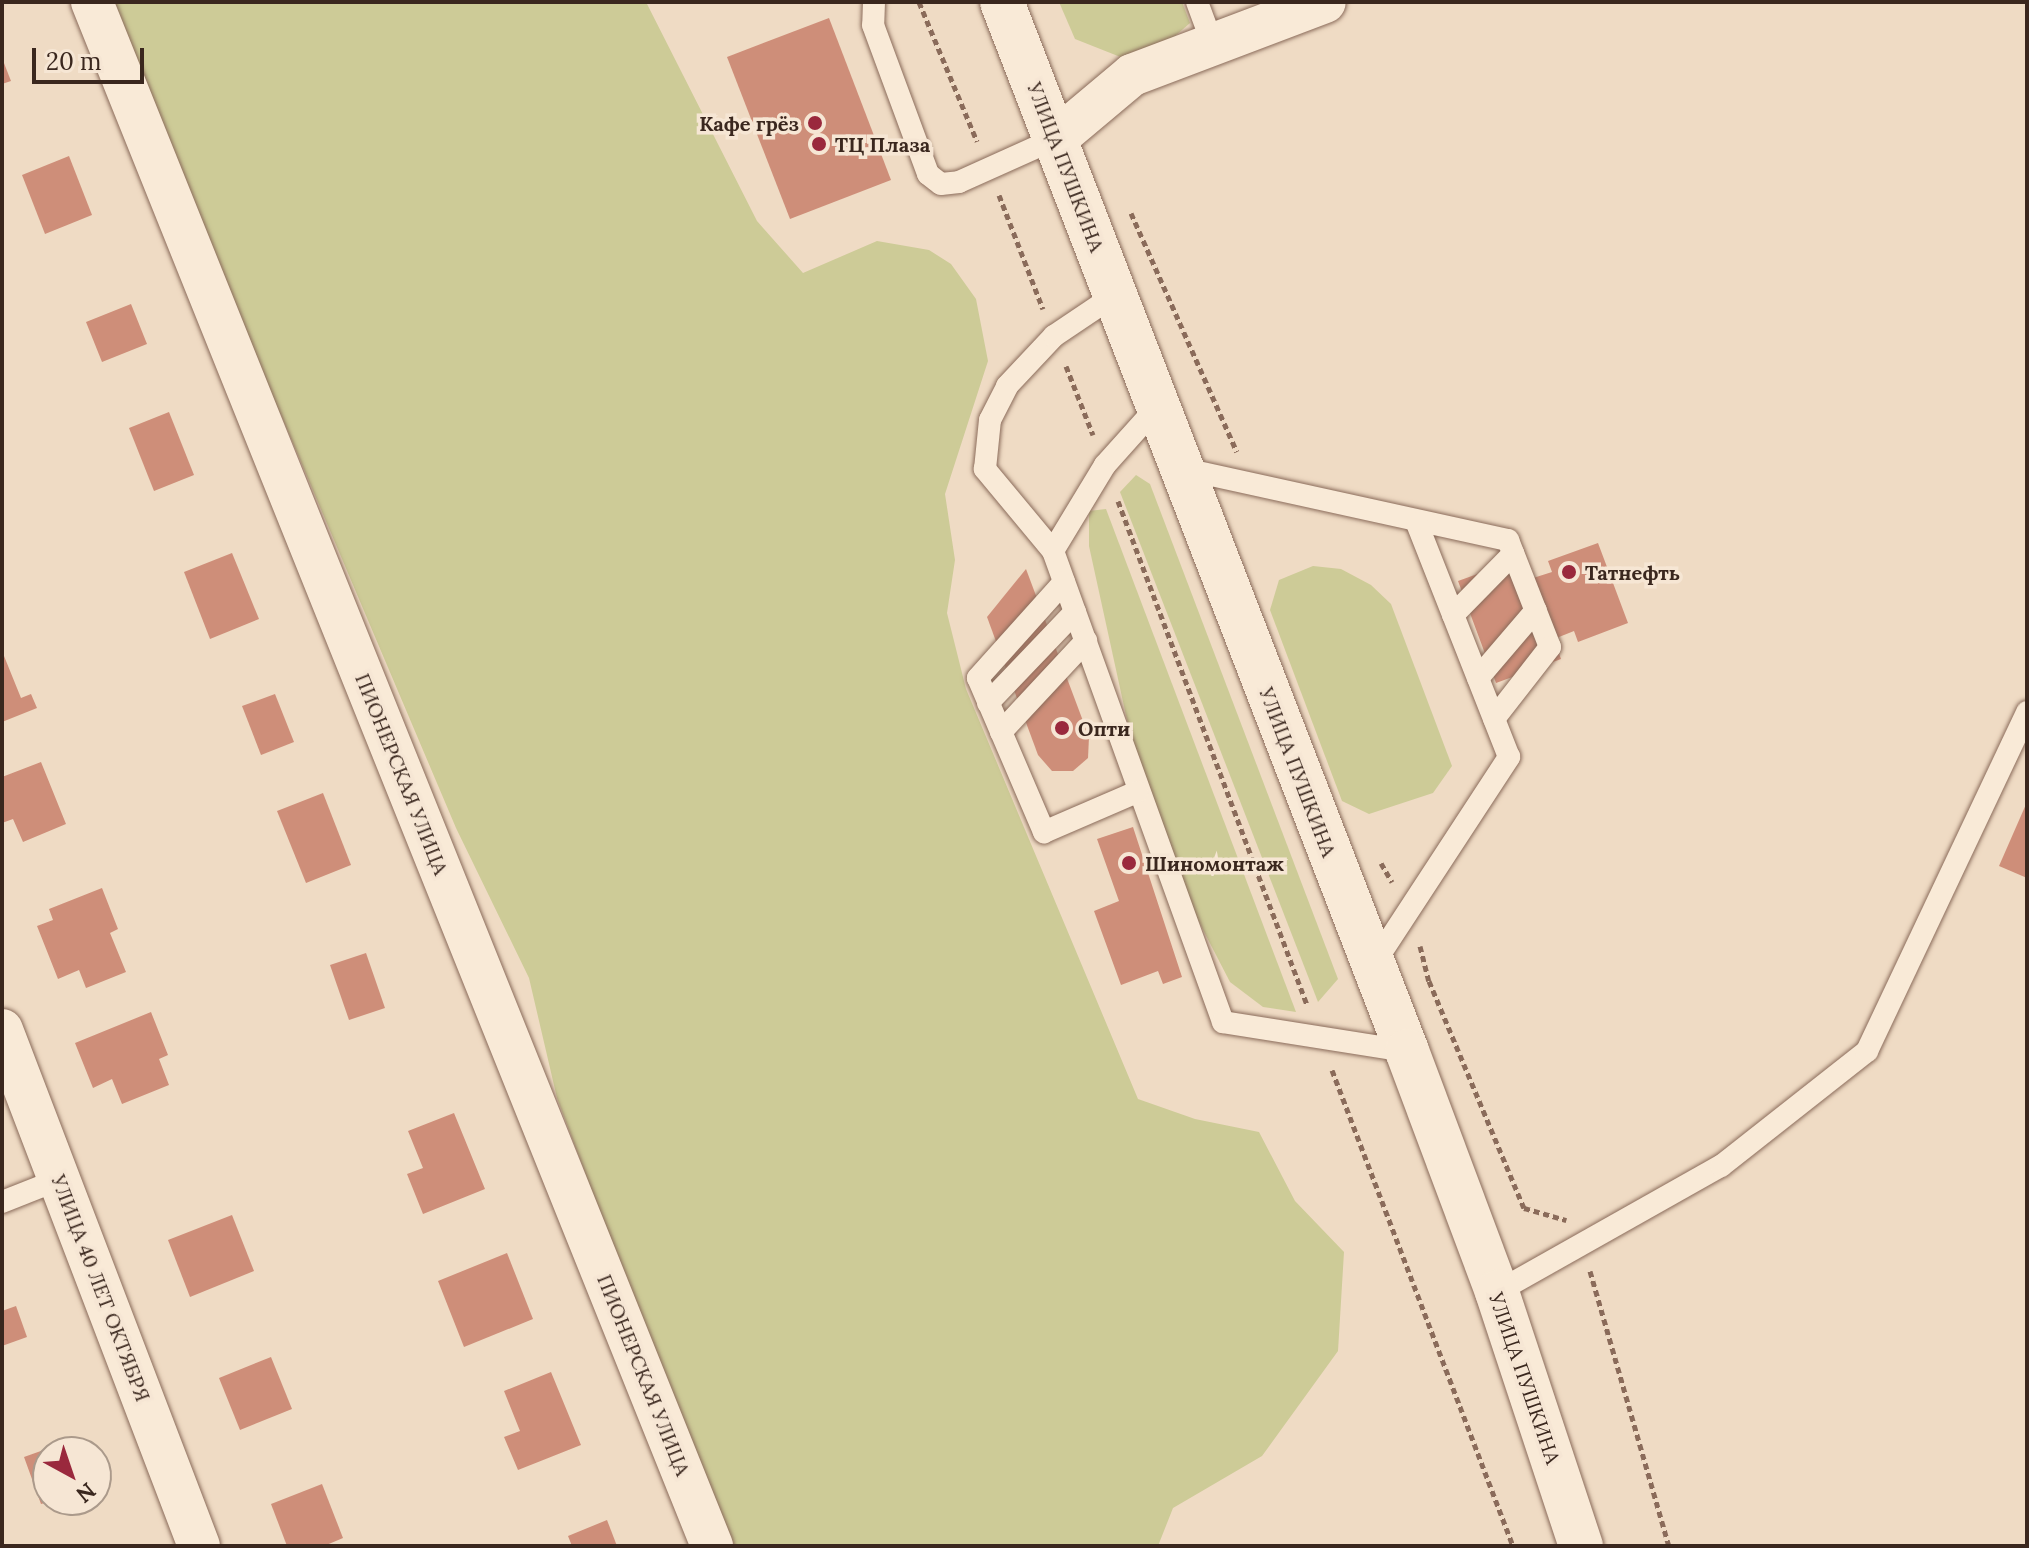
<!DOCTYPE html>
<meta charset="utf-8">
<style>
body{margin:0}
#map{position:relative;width:2029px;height:1548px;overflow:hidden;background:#efdbc4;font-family:Lora,serif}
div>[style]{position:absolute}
.green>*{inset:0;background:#cdcb97}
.building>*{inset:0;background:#ce8e79}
.path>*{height:5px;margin-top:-2.5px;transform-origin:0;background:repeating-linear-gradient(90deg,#8a6b5a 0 6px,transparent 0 10px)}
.roads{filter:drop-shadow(0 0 2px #8a6b5a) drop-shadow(0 0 2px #8a6b5a)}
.lane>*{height:22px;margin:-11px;padding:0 11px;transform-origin:11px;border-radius:11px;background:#f9ead7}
.street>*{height:42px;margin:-21px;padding:0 21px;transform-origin:21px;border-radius:21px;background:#f9ead7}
.secondary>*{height:44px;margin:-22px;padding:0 22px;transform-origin:22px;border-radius:22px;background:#f9ead7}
.dots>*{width:22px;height:22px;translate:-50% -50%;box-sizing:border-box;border:4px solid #f6e6d4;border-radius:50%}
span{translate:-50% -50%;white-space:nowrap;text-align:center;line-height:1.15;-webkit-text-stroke:7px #f6e6d4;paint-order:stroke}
.poi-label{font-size:20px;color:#3a271e;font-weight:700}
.right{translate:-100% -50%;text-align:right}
.left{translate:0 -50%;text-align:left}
.street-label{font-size:20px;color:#3a271e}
.frame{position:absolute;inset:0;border:4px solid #3a271e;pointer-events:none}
.north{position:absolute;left:32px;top:1436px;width:80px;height:80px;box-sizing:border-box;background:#f6e6d4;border:2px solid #ab9a8b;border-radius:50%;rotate:140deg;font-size:22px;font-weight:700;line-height:32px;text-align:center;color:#3a271e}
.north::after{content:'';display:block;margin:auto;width:28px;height:36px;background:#9a293d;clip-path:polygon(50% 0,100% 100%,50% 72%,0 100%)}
.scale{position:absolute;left:32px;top:48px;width:112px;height:36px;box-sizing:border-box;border:4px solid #3a271e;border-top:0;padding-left:10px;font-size:24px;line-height:28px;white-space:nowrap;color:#3a271e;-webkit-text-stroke:6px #f6e6d4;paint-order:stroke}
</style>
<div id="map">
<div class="green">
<div style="clip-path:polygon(101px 2px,646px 2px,757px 221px,803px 273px,877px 241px,929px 250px,951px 264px,976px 299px,988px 361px,945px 494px,955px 560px,947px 613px,966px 689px,1138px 1099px,1195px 1119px,1259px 1132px,1295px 1201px,1344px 1252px,1338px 1351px,1262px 1456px,1173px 1508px,1158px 1546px,735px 1546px,693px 1461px,557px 1098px,529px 978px,456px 828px,281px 415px,234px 328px)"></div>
<div style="clip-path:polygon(1059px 2px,1182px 2px,1190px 23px,1159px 50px,1123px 58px,1075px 39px)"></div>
<div style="clip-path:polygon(1136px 475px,1150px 484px,1338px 979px,1318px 1002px,1120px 492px)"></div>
<div style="clip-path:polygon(1106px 509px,1296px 1012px,1263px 1007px,1230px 982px,1185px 895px,1141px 784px,1089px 546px,1089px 511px)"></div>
<div style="clip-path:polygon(1313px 566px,1341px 569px,1371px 585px,1391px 604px,1452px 766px,1433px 793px,1369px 814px,1342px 801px,1270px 610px,1279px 580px)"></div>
</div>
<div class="building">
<div style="clip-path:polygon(829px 18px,891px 180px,790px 219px,727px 57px)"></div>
<div style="clip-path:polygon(2px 58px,11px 81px,2px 84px)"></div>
<div style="clip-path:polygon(69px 156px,92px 215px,45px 234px,22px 175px)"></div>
<div style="clip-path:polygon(131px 304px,147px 344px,102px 362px,86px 322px)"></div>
<div style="clip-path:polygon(169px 412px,194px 475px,154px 491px,129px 428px)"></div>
<div style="clip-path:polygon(1598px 543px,1628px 623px,1578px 642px,1574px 631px,1554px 639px,1561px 659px,1496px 683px,1458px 581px,1522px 558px,1530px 579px,1552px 572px,1548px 561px)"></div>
<div style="clip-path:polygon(232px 553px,259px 619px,210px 639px,184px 572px)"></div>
<div style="clip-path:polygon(1026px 569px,1089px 737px,1088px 758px,1073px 771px,1052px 771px,1038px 755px,987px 617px)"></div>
<div style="clip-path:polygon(2px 651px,21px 698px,31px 694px,37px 708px,2px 722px)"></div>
<div style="clip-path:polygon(275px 694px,294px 742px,261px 755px,242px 706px)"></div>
<div style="clip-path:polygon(41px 762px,66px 824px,23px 842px,13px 819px,2px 823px,2px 777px)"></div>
<div style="clip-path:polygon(323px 793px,351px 865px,306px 883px,277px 811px)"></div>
<div style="clip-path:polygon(2027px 802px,2027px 878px,1999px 866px)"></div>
<div style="clip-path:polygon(1133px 827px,1182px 977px,1163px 984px,1158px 971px,1121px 985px,1094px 911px,1119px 901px,1097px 839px)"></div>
<div style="clip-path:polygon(102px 888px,118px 929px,110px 933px,126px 972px,86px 988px,79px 970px,58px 979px,37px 926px,53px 920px,49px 909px)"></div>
<div style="clip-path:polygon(366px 953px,385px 1008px,349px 1020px,330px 965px)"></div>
<div style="clip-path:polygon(151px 1012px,168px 1055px,159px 1059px,169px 1085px,122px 1104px,112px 1079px,93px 1088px,75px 1043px)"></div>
<div style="clip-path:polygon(454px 1113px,485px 1189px,423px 1214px,407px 1174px,423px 1168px,408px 1131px)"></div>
<div style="clip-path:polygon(232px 1215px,254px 1271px,190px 1297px,168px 1240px)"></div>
<div style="clip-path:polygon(507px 1253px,533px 1319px,464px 1347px,438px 1281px)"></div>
<div style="clip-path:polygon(16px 1306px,27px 1337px,2px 1346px,2px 1311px)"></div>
<div style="clip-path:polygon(271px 1357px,292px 1409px,240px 1430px,219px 1378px)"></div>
<div style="clip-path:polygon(551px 1372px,581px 1445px,518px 1470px,504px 1437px,520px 1431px,504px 1391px)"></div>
<div style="clip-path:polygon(66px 1442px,70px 1452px,48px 1452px,48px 1502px,41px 1504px,24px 1457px)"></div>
<div style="clip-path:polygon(322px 1484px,343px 1538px,324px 1546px,287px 1546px,271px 1504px)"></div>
<div style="clip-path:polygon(607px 1520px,617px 1546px,572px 1546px,568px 1536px)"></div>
</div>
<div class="path">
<div style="left:919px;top:2px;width:151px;rotate:67.4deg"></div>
<div style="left:999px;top:195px;width:122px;rotate:68.9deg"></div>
<div style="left:1131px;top:213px;width:261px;rotate:66.1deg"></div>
<div style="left:1066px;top:366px;width:74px;rotate:68.6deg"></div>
<div style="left:1118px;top:501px;width:538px;rotate:69.44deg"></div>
<div style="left:1381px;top:863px;width:22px;rotate:60deg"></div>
<div style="left:1420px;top:946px;width:36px;rotate:76deg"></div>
<div style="left:1429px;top:981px;width:246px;rotate:67.3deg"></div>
<div style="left:1524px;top:1208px;width:44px;rotate:15.9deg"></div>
<div style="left:1332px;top:1070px;width:509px;rotate:69.18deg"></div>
<div style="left:1590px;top:1271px;width:286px;rotate:74deg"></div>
</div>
<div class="roads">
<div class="lane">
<div style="left:874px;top:2px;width:23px;rotate:92deg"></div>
<div style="left:873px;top:25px;width:159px;rotate:69.7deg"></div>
<div style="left:928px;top:174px;width:16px;rotate:38deg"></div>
<div style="left:941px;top:184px;width:18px;rotate:-6deg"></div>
<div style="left:959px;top:182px;width:107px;rotate:-24.2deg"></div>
<div style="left:1197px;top:2px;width:46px;rotate:69.6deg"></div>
<div style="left:1157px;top:407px;width:78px;rotate:131.9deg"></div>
<div style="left:1105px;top:465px;width:100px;rotate:121.2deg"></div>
<div style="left:1053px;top:551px;width:501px;rotate:70.15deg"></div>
<div style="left:1223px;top:1022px;width:186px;rotate:9deg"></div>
<div style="left:1180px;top:468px;width:336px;rotate:12.4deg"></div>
<div style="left:1508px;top:540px;width:115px;rotate:68.6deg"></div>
<div style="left:1550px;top:647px;width:91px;rotate:127.9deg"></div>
<div style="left:1053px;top:551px;width:107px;rotate:-129.7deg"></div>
<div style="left:985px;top:469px;width:49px;rotate:-84.2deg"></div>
<div style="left:990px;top:420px;width:38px;rotate:-63deg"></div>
<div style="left:1007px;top:386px;width:69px;rotate:-46.8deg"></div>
<div style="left:1054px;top:336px;width:73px;rotate:-33.9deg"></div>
<div style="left:1064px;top:582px;width:129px;rotate:131.9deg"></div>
<div style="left:978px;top:678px;width:168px;rotate:66.8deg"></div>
<div style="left:1044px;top:832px;width:101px;rotate:-23.3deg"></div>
<div style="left:1453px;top:615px;width:86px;rotate:-45.5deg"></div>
<div style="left:1478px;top:678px;width:89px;rotate:-49.5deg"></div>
<div style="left:988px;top:703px;width:126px;rotate:-46.3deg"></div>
<div style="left:1001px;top:732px;width:125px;rotate:-47deg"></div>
<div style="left:1373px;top:965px;width:249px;rotate:-56.8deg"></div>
<div style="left:1509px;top:757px;width:251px;rotate:-111.5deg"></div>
<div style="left:2px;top:1202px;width:62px;rotate:-21.6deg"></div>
<div style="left:1497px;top:1292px;width:257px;rotate:-29.4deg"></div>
<div style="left:1721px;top:1166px;width:186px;rotate:-38.2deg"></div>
<div style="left:1867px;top:1051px;width:375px;rotate:-64.7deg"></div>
</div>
<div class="street">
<div style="left:92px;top:2px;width:1664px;rotate:68.12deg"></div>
<div style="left:1057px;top:138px;width:98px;rotate:-40deg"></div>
<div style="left:1132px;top:75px;width:206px;rotate:-20.7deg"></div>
<div style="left:2px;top:1030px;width:552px;rotate:69.1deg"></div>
</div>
<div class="secondary">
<div style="left:1002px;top:2px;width:1124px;rotate:68.89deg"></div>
<div style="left:1407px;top:1051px;width:257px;rotate:69.5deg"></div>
<div style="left:1497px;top:1292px;width:268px;rotate:71.7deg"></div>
</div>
</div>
<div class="dots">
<div style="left:815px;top:123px;background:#9a293d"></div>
<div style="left:819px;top:144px;background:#9a293d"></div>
<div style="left:1569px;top:572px;background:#9a293d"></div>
<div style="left:1062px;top:728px;background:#9a293d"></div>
<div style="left:1129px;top:863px;background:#9a293d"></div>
</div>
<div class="poi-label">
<span class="right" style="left:799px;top:123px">Кафе грёз</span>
<span class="left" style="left:835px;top:144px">ТЦ Плаза</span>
<span class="left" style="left:1585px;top:572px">Татнефть</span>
<span class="left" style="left:1078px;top:728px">Опти</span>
<span class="left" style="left:1145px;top:863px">Шиномонтаж</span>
</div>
<div class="street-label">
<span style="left:1066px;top:167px;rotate:69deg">УЛИЦА ПУШКИНА</span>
<span style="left:1298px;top:772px;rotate:69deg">УЛИЦА ПУШКИНА</span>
<span style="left:402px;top:774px;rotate:68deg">ПИОНЕРСКАЯ УЛИЦА</span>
<span style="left:101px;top:1288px;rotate:69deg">УЛИЦА 40 ЛЕТ ОКТЯБРЯ</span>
<span style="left:644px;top:1375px;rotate:68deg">ПИОНЕРСКАЯ УЛИЦА</span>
<span style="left:1525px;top:1378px;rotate:71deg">УЛИЦА ПУШКИНА</span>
</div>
<div class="frame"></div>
<div class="north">N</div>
<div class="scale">20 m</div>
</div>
